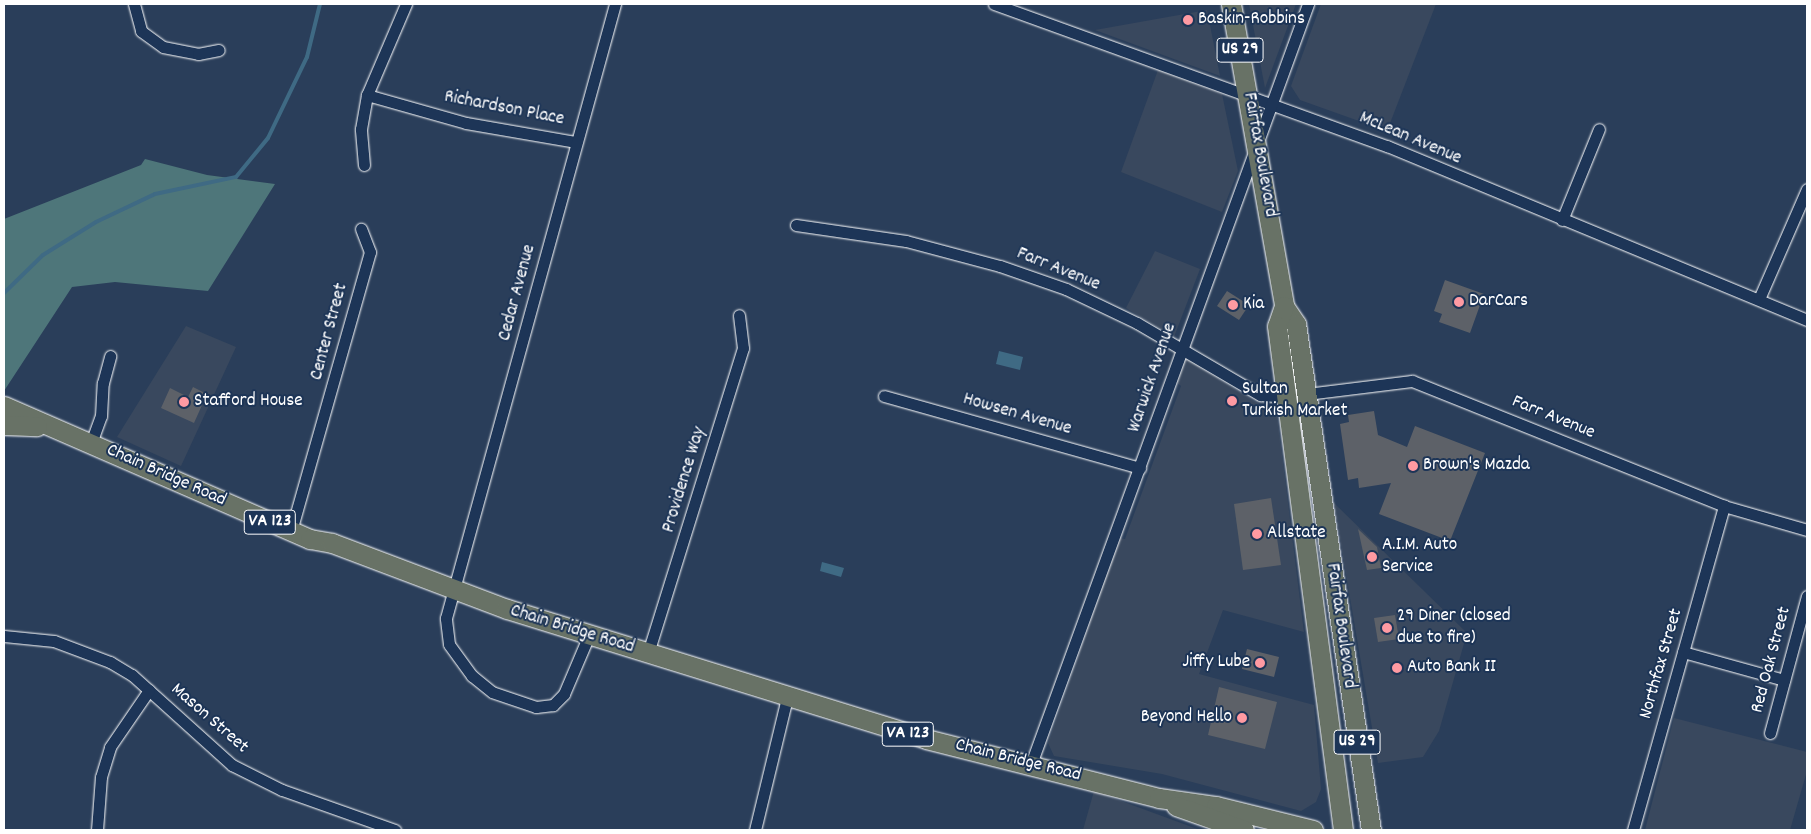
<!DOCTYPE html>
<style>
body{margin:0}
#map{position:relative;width:1811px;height:834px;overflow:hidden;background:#2a3e5a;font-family:Dekko,sans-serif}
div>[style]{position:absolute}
.built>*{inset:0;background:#39485e}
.green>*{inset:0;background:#4e767a}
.water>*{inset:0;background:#3f6a84}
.stream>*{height:4px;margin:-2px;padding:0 2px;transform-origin:2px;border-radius:2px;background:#3f6a84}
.building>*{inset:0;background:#5d6168}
.roads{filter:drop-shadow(0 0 1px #fff) drop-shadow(0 0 1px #fff)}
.minor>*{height:11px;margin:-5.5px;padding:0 5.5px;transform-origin:5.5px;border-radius:5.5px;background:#1d3557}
.primary>*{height:19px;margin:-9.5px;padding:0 9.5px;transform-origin:9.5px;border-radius:9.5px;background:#687266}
.dots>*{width:14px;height:14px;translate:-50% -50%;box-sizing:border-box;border:2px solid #1d3557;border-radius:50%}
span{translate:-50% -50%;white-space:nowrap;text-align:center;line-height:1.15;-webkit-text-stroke:4px #1d3557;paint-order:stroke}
.shield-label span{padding:1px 4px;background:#1d3557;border:1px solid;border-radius:4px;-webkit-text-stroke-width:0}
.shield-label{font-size:18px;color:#fff;font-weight:700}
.poi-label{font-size:19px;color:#fff}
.left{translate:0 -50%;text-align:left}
.right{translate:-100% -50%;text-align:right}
.street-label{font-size:19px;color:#fff}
.frame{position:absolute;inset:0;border:5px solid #fff;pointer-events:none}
</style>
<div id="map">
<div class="built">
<div style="clip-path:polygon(1249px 4px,1296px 4px,1265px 88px)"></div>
<div style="clip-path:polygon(1321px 4px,1436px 4px,1387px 131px,1300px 100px,1291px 86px)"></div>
<div style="clip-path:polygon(1207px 10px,1220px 76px,1095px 30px)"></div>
<div style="clip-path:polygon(1158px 70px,1222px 94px,1238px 171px,1222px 212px,1121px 172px)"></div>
<div style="clip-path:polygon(1155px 251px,1200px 269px,1174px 337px,1126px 308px)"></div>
<div style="clip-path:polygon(186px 326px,236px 347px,181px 466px,117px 437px)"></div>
<div style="clip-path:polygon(1185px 358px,1277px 415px,1304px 632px,1223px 610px,1199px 674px,1314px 705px,1321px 789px,1316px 802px,1301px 811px,1162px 774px,1054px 756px,1048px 743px,1119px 538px,1125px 539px,1181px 386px,1176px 382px)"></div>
<div style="clip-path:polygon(1334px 503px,1467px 633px,1439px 731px,1423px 757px,1378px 763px)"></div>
<div style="clip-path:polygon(1674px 718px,1807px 752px,1807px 771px,1790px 830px,1645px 830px)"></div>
<div style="clip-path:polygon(1094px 791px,1200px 830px,1083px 830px)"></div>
</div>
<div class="green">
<div style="clip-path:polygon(145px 159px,207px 175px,275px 184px,208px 291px,115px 282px,72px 287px,4px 391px,4px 219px,141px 165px)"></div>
</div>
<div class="water">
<div style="clip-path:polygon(999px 351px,1023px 357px,1020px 370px,996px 364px)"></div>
<div style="clip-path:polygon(822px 562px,844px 568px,841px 577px,820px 571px)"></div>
</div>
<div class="stream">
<div style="left:4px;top:293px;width:54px;rotate:-44.3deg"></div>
<div style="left:43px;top:255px;width:62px;rotate:-31.9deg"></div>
<div style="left:96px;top:222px;width:65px;rotate:-25.4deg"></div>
<div style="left:155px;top:194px;width:83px;rotate:-11.9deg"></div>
<div style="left:236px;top:177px;width:50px;rotate:-50.6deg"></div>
<div style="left:268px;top:138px;width:90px;rotate:-64.3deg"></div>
<div style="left:307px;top:57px;width:55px;rotate:-76.2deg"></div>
</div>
<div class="building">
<div style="clip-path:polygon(1445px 280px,1484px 294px,1470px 333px,1439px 322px,1442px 314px,1434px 311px)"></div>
<div style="clip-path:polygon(1227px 291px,1249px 305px,1239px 320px,1217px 306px)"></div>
<div style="clip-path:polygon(193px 387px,207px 394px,194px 423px,161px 408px,170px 388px,188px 397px)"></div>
<div style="clip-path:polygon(1374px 411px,1378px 435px,1407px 447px,1415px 426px,1485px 453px,1450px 541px,1379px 514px,1391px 483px,1359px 488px,1358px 478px,1348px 480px,1340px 424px,1349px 422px,1348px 415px)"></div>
<div style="clip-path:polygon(1271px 498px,1281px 565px,1243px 570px,1234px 504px)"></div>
<div style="clip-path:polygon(1358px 529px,1377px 547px,1381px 568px,1367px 570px)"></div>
<div style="clip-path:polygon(1395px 615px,1399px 639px,1378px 642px,1374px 618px)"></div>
<div style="clip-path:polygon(1247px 649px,1279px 657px,1274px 677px,1242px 669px)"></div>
<div style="clip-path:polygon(1219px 687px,1277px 702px,1265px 749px,1208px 735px)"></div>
</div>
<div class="roads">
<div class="minor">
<div style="left:134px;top:4px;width:28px;rotate:75deg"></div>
<div style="left:141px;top:31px;width:27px;rotate:36deg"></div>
<div style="left:163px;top:47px;width:36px;rotate:11deg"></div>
<div style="left:198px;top:54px;width:21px;rotate:-11deg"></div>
<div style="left:994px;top:4px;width:418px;rotate:19.9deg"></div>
<div style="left:1387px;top:146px;width:455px;rotate:22.5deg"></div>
<div style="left:367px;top:95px;width:103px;rotate:15.8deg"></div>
<div style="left:466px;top:123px;width:112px;rotate:9.8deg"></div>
<div style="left:364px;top:165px;width:36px;rotate:-95deg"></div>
<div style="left:361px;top:129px;width:35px;rotate:-80deg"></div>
<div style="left:367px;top:95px;width:99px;rotate:-66.8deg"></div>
<div style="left:1562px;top:220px;width:98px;rotate:-67.9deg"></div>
<div style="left:796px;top:225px;width:111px;rotate:8.3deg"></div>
<div style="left:906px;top:241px;width:97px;rotate:14.9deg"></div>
<div style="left:1000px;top:266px;width:70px;rotate:19.2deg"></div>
<div style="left:1066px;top:289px;width:79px;rotate:25.6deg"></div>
<div style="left:1137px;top:323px;width:143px;rotate:30.3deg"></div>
<div style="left:1260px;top:395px;width:27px;rotate:4deg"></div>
<div style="left:1759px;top:299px;width:120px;rotate:-66.4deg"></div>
<div style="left:1306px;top:394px;width:107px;rotate:-7deg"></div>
<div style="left:1412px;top:381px;width:336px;rotate:21.8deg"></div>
<div style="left:1724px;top:506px;width:86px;rotate:16.1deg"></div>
<div style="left:884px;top:396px;width:266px;rotate:15.7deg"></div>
<div style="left:91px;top:443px;width:29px;rotate:-70deg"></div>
<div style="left:101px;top:416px;width:33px;rotate:-87deg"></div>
<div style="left:103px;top:383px;width:28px;rotate:-75deg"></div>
<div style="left:291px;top:531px;width:290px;rotate:-74.2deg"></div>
<div style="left:370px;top:252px;width:25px;rotate:-111deg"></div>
<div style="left:589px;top:635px;width:64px;rotate:113deg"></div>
<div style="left:564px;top:694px;width:16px;rotate:135deg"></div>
<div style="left:553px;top:705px;width:17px;rotate:173deg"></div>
<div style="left:536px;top:707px;width:46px;rotate:-161.2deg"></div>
<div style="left:492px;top:692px;width:26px;rotate:-141deg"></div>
<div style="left:472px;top:676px;width:39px;rotate:-126deg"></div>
<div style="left:449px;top:644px;width:26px;rotate:-97deg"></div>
<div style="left:446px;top:618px;width:637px;rotate:-74.61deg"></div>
<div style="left:4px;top:636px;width:50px;rotate:5.7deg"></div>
<div style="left:54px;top:641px;width:60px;rotate:20.6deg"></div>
<div style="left:110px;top:662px;width:26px;rotate:31deg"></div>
<div style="left:132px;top:675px;width:135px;rotate:42deg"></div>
<div style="left:232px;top:765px;width:56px;rotate:26.6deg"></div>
<div style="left:282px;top:790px;width:120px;rotate:19.5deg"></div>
<div style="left:1683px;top:652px;width:105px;rotate:15.5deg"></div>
<div style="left:648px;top:653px;width:319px;rotate:-72.7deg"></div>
<div style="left:743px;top:348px;width:33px;rotate:-97deg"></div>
<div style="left:1770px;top:733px;width:142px;rotate:-74.9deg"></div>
<div style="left:1031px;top:764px;width:809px;rotate:-69.97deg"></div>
<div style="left:97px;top:830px;width:53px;rotate:-85.7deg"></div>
<div style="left:101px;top:777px;width:31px;rotate:-73deg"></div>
<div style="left:110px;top:747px;width:69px;rotate:-55.6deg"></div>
<div style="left:755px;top:830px;width:136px;rotate:-76.4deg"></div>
<div style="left:1633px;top:830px;width:337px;rotate:-74.3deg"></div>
</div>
<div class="primary">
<div style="left:1231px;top:4px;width:307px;rotate:80deg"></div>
<div style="left:1284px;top:306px;width:22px;rotate:56deg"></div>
<div style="left:1296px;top:324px;width:512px;rotate:81.57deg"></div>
<div style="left:1284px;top:306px;width:21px;rotate:109deg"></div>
<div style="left:1277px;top:326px;width:508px;rotate:82.54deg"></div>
<div style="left:4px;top:406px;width:334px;rotate:23.5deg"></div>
<div style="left:310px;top:539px;width:22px;rotate:10deg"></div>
<div style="left:332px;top:543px;width:187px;rotate:20.7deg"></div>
<div style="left:507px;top:609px;width:439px;rotate:17.2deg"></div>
<div style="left:926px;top:739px;width:240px;rotate:14.2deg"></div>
<div style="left:1159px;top:798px;width:58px;rotate:8deg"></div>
<div style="left:1216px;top:806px;width:100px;rotate:13.9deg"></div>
<div style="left:4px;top:425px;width:33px;rotate:2deg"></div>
<div style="left:1176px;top:806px;width:72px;rotate:19.4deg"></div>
</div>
</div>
<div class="dots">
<div style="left:1188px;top:20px;background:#ff9aa2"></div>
<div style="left:1459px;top:302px;background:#ff9aa2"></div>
<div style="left:1233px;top:305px;background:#ff9aa2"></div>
<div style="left:1232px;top:401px;background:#ff9aa2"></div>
<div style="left:184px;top:402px;background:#ff9aa2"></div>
<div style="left:1413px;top:466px;background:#ff9aa2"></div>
<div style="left:1257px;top:534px;background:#ff9aa2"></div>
<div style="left:1372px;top:557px;background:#ff9aa2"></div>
<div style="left:1387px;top:628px;background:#ff9aa2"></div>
<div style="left:1260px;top:663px;background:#ff9aa2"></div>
<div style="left:1397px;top:668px;background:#ff9aa2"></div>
<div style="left:1242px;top:718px;background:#ff9aa2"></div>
</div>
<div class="shield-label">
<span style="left:1240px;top:50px">US 29</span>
<span style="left:270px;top:522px">VA 123</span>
<span style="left:908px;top:734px">VA 123</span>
<span style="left:1357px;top:742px">US 29</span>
</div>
<div class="poi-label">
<span class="left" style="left:1198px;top:20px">Baskin-Robbins</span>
<span class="left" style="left:1469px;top:302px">DarCars</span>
<span class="left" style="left:1243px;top:305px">Kia</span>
<span class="left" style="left:1242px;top:401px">Sultan<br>Turkish Market</span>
<span class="left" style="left:194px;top:402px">Stafford House</span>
<span class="left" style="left:1423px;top:466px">Brown's Mazda</span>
<span class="left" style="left:1267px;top:534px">Allstate</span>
<span class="left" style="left:1382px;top:557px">A.I.M. Auto<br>Service</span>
<span class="left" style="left:1397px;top:628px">29 Diner (closed<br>due to fire)</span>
<span class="right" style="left:1250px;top:663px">Jiffy Lube</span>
<span class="left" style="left:1407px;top:668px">Auto Bank II</span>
<span class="right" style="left:1232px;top:718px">Beyond Hello</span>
</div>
<div class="street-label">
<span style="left:504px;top:109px;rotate:11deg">Richardson Place</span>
<span style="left:1410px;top:139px;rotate:23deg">McLean Avenue</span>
<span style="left:1259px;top:155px;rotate:80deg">Fairfax Boulevard</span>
<span style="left:1058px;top:270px;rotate:22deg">Farr Avenue</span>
<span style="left:518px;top:293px;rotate:-75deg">Cedar Avenue</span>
<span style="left:330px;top:332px;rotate:-75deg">Center Street</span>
<span style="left:1153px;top:378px;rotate:-71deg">Warwick Avenue</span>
<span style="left:1017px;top:415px;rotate:16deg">Howsen Avenue</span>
<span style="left:1553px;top:418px;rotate:22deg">Farr Avenue</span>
<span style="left:166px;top:476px;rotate:24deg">Chain Bridge Road</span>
<span style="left:685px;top:480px;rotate:-73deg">Providence Way</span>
<span style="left:1340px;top:626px;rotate:82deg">Fairfax Boulevard</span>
<span style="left:572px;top:630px;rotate:17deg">Chain Bridge Road</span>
<span style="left:1772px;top:660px;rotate:-75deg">Red Oak Street</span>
<span style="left:1662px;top:664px;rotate:-74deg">Northfax Street</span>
<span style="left:209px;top:719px;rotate:41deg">Mason Street</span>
<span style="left:1018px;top:761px;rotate:14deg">Chain Bridge Road</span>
</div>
<div class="frame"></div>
</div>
